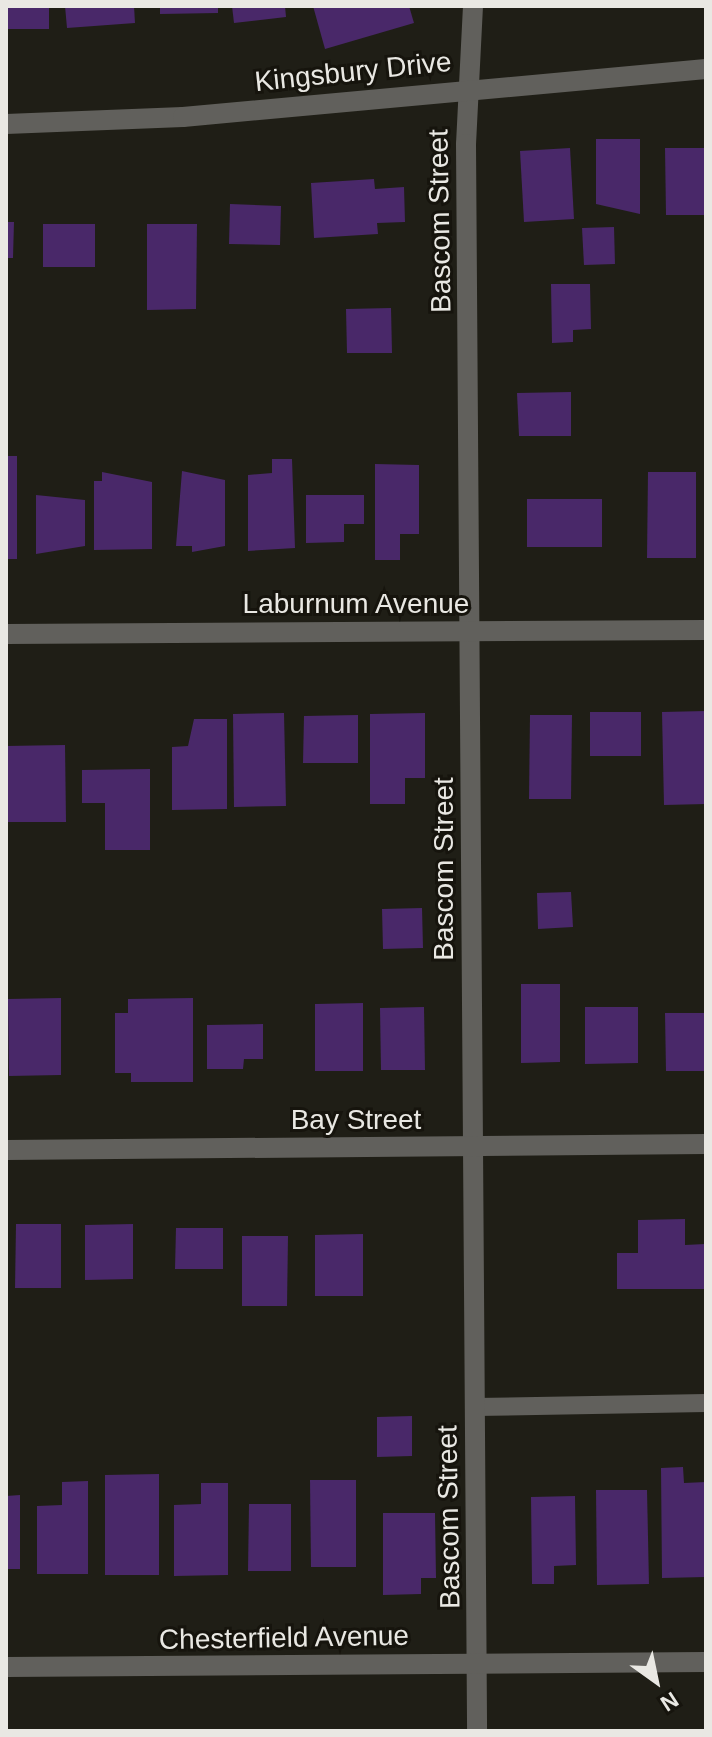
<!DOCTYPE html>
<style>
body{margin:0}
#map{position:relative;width:712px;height:1737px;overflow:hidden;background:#1f1e16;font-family:Arial,sans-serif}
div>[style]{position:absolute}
.building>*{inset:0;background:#492869}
.lane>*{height:18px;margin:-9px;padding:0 9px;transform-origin:9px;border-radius:9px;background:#61605c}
.street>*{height:20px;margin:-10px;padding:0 10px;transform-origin:10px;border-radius:10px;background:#61605c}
span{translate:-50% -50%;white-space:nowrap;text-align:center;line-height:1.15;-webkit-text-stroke:6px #16140d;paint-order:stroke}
.street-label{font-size:28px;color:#e9e8e3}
.frame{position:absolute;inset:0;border:8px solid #e9e8e3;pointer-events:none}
.north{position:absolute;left:616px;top:1641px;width:80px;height:80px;-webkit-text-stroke:6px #16140d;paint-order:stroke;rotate:147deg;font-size:22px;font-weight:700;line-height:32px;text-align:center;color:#e9e8e3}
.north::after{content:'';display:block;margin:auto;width:28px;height:36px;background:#e9e8e3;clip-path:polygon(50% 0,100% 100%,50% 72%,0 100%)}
</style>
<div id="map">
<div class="building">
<div style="clip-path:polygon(8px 6px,49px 6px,49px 29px,8px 29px)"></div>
<div style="clip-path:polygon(65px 6px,134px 6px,135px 23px,67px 28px)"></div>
<div style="clip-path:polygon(160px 6px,218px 6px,218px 13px,160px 14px)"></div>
<div style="clip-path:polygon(232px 6px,285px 6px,286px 17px,234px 23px)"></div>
<div style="clip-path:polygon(313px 6px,409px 6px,414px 23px,325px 49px)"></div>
<div style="clip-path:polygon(596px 139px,640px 139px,640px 214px,596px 204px)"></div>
<div style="clip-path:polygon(570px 148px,574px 219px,524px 222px,520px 151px)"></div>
<div style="clip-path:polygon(665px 148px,706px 148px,706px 215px,666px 215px)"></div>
<div style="clip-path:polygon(374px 179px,375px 189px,404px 187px,405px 222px,377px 223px,378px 234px,314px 238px,311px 183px)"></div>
<div style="clip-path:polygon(230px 204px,281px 206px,280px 245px,229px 244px)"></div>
<div style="clip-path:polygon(6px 222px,14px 222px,13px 258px,6px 258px)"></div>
<div style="clip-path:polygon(43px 224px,95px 224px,95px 267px,43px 267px)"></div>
<div style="clip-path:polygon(147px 224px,197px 224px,196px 309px,147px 310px)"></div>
<div style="clip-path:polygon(614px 227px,615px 264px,584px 265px,582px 228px)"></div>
<div style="clip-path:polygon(551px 284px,590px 284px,591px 329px,573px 330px,573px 342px,552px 343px)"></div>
<div style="clip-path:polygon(391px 308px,392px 353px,347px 353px,346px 309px)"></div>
<div style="clip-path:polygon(571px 392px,571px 436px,519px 436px,517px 393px)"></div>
<div style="clip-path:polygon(6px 456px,17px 456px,17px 559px,6px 559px)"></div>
<div style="clip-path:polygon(272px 459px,292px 459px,295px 548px,248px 551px,248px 475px,272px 473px)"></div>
<div style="clip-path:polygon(375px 464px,419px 465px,419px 534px,400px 534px,400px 560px,375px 560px)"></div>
<div style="clip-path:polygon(182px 471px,225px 480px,225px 546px,192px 552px,192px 546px,176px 546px)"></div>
<div style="clip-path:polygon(102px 472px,152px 482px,152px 549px,94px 550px,94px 481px,102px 481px)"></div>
<div style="clip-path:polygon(648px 472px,696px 472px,696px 558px,647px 558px)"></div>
<div style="clip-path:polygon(36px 495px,85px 500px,85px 546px,36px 554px)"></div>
<div style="clip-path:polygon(306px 495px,364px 495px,364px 524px,344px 524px,344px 542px,306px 543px)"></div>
<div style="clip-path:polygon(527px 499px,602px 499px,602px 547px,527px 547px)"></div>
<div style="clip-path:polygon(706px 711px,706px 804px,664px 805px,662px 712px)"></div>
<div style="clip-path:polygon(590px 712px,641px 712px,641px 756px,590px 756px)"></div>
<div style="clip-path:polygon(284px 713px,286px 806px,234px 807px,233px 714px)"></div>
<div style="clip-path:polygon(425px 713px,425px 778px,405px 778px,405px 804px,370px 804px,370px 714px)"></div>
<div style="clip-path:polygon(358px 715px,358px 763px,303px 763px,304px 716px)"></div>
<div style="clip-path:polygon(530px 715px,572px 715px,571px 799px,529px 799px)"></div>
<div style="clip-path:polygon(194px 719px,227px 719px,227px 809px,172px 810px,172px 747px,188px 746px)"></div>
<div style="clip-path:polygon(65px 745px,66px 822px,6px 822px,6px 746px)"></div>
<div style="clip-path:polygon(150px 769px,150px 850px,105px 850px,105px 803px,82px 803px,82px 770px)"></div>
<div style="clip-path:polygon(571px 892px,573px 927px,538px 929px,537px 893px)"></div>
<div style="clip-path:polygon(422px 908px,423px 948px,383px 949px,382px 909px)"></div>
<div style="clip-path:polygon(521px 984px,560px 984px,560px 1062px,521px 1063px)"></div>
<div style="clip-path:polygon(61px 998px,61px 1075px,9px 1076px,8px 999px)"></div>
<div style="clip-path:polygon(193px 998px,193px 1082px,131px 1082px,131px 1073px,115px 1073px,115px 1013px,128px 1013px,128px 999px)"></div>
<div style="clip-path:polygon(363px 1003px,363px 1071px,315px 1071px,315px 1004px)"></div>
<div style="clip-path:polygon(424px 1007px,425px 1070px,381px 1070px,380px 1008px)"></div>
<div style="clip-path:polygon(585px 1007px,638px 1007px,638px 1063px,585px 1064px)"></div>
<div style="clip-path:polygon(665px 1013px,706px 1013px,706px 1071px,666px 1071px)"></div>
<div style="clip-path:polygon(263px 1024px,263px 1059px,244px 1059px,243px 1069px,207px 1069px,207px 1025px)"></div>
<div style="clip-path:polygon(685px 1219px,685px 1245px,705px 1244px,705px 1289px,617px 1289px,617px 1253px,638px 1253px,638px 1220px)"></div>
<div style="clip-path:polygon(16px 1224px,61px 1224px,61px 1288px,15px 1288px)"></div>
<div style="clip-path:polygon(133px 1224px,133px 1279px,85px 1280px,85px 1225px)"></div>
<div style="clip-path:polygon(176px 1228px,223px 1228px,223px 1269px,175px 1269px)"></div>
<div style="clip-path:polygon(363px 1234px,363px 1296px,315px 1296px,315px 1235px)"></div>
<div style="clip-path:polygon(242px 1236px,288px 1236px,287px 1306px,242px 1306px)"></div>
<div style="clip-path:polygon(412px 1416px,412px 1456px,377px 1457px,377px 1417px)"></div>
<div style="clip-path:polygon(683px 1467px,684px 1483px,706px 1482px,706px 1577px,662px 1578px,661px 1468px)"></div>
<div style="clip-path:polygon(159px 1474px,159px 1575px,105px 1575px,105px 1475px)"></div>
<div style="clip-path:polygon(310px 1480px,356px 1480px,356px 1567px,311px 1567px)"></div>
<div style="clip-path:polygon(88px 1481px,88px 1574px,37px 1574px,37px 1506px,62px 1505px,62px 1482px)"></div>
<div style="clip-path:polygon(201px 1483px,228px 1483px,228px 1575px,174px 1576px,174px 1505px,201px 1504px)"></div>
<div style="clip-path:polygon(596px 1490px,647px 1490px,649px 1584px,597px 1585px)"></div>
<div style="clip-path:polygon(20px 1495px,20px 1569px,6px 1569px,6px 1496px)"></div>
<div style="clip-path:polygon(575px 1496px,576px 1565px,554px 1566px,554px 1584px,532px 1584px,531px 1497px)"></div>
<div style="clip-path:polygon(249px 1504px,291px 1504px,291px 1571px,248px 1571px)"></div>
<div style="clip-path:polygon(383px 1513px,435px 1513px,436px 1578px,421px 1578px,421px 1594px,383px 1595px)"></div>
</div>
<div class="lane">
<div style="left:475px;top:1407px;width:231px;rotate:-1deg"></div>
</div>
<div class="street">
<div style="left:473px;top:6px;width:138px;rotate:92.9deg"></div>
<div style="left:466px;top:144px;width:1587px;rotate:89.6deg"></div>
<div style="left:6px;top:124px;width:177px;rotate:-2.3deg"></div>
<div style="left:183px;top:117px;width:525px;rotate:-5.24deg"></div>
<div style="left:6px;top:634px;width:700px;rotate:-0.33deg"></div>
<div style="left:6px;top:1150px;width:700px;rotate:-0.49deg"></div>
<div style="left:6px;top:1667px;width:700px;rotate:-0.41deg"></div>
</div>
<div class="street-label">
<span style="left:353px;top:72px;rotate:-6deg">Kingsbury Drive</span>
<span style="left:440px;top:221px;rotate:-91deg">Bascom Street</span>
<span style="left:356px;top:604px">Laburnum Avenue</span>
<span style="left:444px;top:869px;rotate:-90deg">Bascom Street</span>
<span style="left:356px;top:1120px">Bay Street</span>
<span style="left:449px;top:1517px;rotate:-91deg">Bascom Street</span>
<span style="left:284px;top:1638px;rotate:-1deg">Chesterfield Avenue</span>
</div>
<div class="frame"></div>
<div class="north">N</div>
</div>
